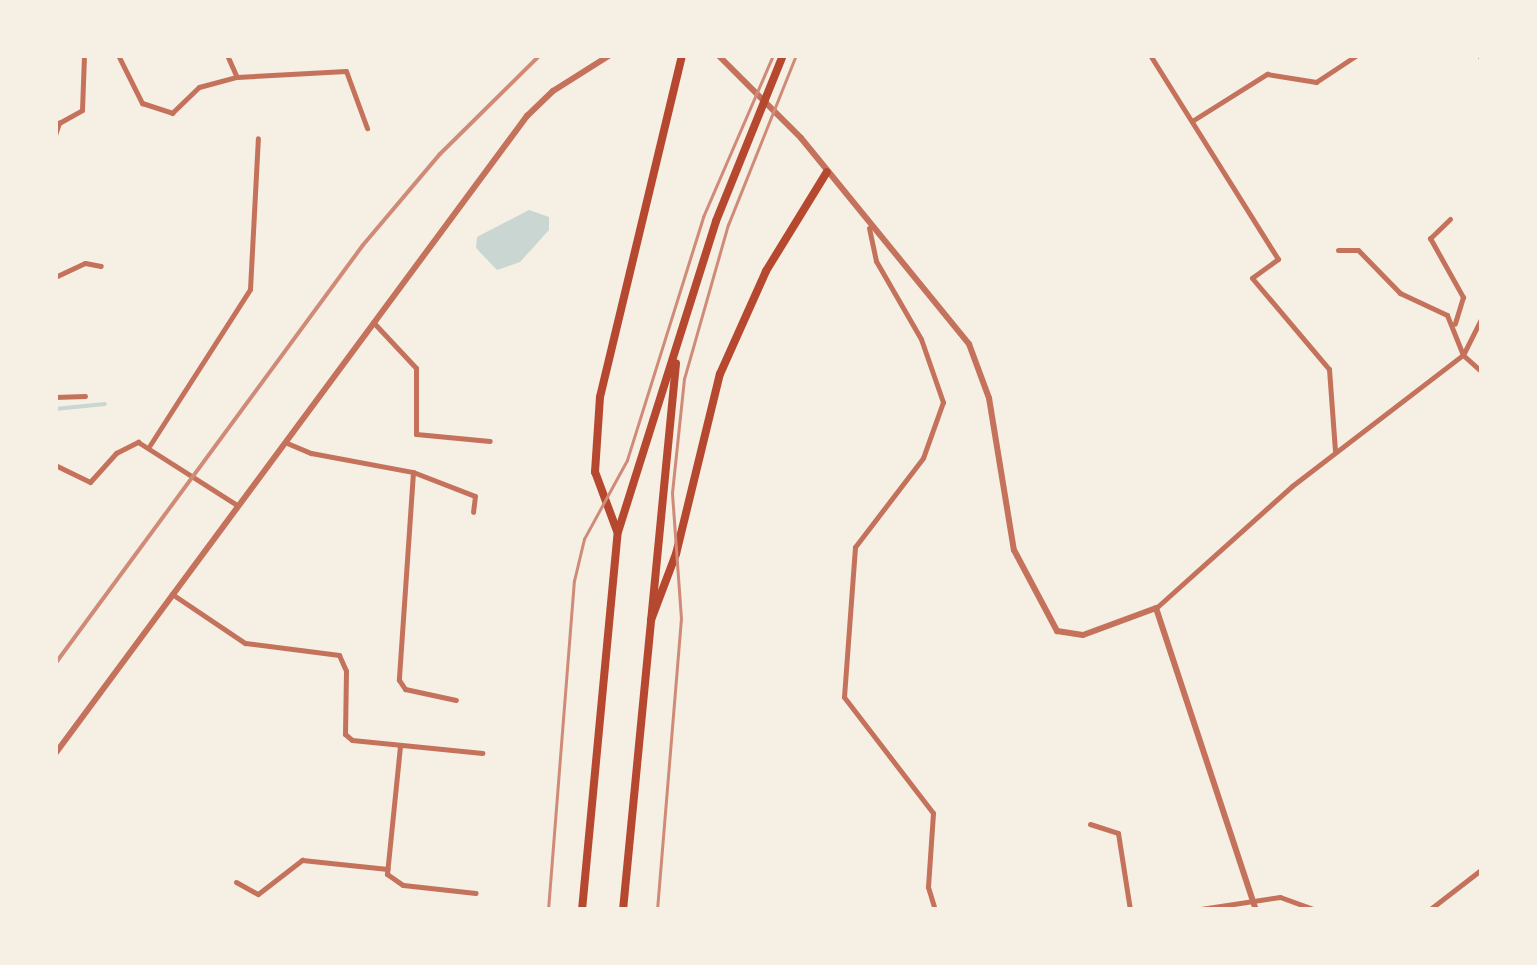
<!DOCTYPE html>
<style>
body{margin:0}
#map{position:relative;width:1537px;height:965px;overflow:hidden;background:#f6efe4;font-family:Roboto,sans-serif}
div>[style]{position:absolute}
.water>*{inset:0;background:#c9d6d2}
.stream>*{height:4px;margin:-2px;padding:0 2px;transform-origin:2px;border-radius:2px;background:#c9d6d2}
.minor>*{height:5px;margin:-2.5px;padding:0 2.5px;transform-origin:2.5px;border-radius:2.5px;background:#c5725c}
.tertiary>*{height:6px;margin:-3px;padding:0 3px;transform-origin:3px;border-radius:3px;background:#c5725c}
.trunk>*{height:8px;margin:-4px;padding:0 4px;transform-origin:4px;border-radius:4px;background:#b5482f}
.tram>*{height:2.5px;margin:-1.25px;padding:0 1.25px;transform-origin:1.25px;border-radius:1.25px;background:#cf8b77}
.rail>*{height:4px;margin:-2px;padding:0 2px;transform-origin:2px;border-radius:2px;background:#cf8b77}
span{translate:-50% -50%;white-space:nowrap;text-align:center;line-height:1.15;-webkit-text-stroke:9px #f6efe4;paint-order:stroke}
.frame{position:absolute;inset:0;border:58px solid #f6efe4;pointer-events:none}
</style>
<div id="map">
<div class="water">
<div style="clip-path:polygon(529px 210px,549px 217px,549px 230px,520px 262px,497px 270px,476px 248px,477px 237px)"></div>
</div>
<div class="stream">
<div style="left:55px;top:409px;width:50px;rotate:-5.7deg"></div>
</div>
<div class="minor">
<div style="left:118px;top:55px;width:54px;rotate:63.4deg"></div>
<div style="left:142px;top:103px;width:32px;rotate:18deg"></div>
<div style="left:172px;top:113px;width:37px;rotate:-44deg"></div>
<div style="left:199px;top:87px;width:39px;rotate:-15deg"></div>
<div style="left:237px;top:77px;width:109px;rotate:-3.2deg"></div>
<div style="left:346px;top:71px;width:61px;rotate:69.8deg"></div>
<div style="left:227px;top:55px;width:24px;rotate:66deg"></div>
<div style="left:1150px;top:55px;width:241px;rotate:57.9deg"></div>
<div style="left:1278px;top:259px;width:32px;rotate:144deg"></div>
<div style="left:1252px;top:278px;width:119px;rotate:49.8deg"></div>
<div style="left:1329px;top:369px;width:82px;rotate:85.8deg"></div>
<div style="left:1479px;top:55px;width:6px;rotate:59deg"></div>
<div style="left:1192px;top:121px;width:89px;rotate:-32.1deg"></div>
<div style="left:1267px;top:74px;width:50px;rotate:9.3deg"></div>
<div style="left:1316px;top:82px;width:49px;rotate:-33.4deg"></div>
<div style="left:55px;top:135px;width:13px;rotate:-72deg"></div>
<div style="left:59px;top:123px;width:26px;rotate:-29deg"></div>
<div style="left:82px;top:110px;width:55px;rotate:-87.9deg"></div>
<div style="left:1450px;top:219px;width:28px;rotate:136deg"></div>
<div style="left:1430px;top:238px;width:68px;rotate:60.8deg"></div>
<div style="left:1463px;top:297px;width:28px;rotate:107deg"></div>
<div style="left:869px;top:228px;width:34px;rotate:78deg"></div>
<div style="left:876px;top:261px;width:90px;rotate:60deg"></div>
<div style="left:921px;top:339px;width:67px;rotate:70.8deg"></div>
<div style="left:943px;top:402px;width:59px;rotate:109.7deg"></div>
<div style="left:923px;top:458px;width:112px;rotate:127.4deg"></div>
<div style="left:855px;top:547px;width:150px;rotate:94.2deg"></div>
<div style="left:844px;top:697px;width:146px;rotate:52.5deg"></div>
<div style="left:933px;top:813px;width:74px;rotate:93.9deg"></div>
<div style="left:928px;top:887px;width:24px;rotate:73deg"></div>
<div style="left:55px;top:277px;width:33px;rotate:-25deg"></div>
<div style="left:85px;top:263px;width:16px;rotate:11deg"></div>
<div style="left:1482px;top:317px;width:42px;rotate:116.6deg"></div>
<div style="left:1463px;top:355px;width:25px;rotate:42deg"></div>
<div style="left:373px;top:322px;width:63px;rotate:46.9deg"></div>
<div style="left:416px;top:368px;width:66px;rotate:90deg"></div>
<div style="left:416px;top:434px;width:74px;rotate:5.4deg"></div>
<div style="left:55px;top:397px;width:30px;rotate:-2deg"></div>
<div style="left:287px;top:443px;width:26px;rotate:23deg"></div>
<div style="left:311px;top:453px;width:104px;rotate:10.6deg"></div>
<div style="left:413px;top:472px;width:208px;rotate:93.9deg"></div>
<div style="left:399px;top:680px;width:11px;rotate:56deg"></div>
<div style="left:405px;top:689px;width:52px;rotate:12.2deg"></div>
<div style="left:150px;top:445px;width:185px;rotate:-57.3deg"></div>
<div style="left:250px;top:289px;width:151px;rotate:-87deg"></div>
<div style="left:55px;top:465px;width:39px;rotate:26deg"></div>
<div style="left:90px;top:482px;width:39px;rotate:-48deg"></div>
<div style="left:116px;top:453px;width:25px;rotate:-27deg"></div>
<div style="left:138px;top:442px;width:117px;rotate:32.5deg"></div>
<div style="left:413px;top:472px;width:66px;rotate:21.2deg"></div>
<div style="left:475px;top:496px;width:16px;rotate:97deg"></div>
<div style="left:172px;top:594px;width:88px;rotate:33.9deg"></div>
<div style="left:245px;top:643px;width:95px;rotate:7.3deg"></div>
<div style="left:339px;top:655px;width:17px;rotate:66deg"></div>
<div style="left:346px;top:671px;width:63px;rotate:90.9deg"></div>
<div style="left:345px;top:734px;width:9px;rotate:41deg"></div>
<div style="left:352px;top:740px;width:131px;rotate:5.7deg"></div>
<div style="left:1156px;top:608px;width:183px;rotate:-41.9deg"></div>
<div style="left:1292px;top:486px;width:215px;rotate:-37.5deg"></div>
<div style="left:1463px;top:355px;width:43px;rotate:-111.8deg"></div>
<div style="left:1447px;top:315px;width:52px;rotate:-154.9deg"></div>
<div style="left:1400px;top:293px;width:60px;rotate:-134.3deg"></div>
<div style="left:1358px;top:250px;width:20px;rotate:180deg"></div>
<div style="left:400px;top:746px;width:129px;rotate:95.8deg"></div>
<div style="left:387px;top:874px;width:19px;rotate:35deg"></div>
<div style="left:403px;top:885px;width:73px;rotate:6.3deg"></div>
<div style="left:1090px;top:824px;width:29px;rotate:18deg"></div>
<div style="left:1118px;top:833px;width:78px;rotate:81.1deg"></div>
<div style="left:236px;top:882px;width:25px;rotate:29deg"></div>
<div style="left:258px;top:894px;width:56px;rotate:-37.7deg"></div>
<div style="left:302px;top:860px;width:86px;rotate:6deg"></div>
<div style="left:1194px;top:910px;width:87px;rotate:-8.6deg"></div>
<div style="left:1280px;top:897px;width:37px;rotate:20deg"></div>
<div style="left:1429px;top:910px;width:67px;rotate:-37.7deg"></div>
</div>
<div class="tertiary">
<div style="left:718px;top:55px;width:117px;rotate:45deg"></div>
<div style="left:801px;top:138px;width:266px;rotate:50.8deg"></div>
<div style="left:969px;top:344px;width:58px;rotate:69.7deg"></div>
<div style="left:989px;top:398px;width:154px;rotate:80.7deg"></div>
<div style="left:1014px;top:550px;width:92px;rotate:62deg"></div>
<div style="left:1057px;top:631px;width:26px;rotate:9deg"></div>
<div style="left:1083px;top:635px;width:78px;rotate:-20.3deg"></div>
<div style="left:1156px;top:608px;width:318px;rotate:71.7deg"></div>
<div style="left:55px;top:754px;width:794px;rotate:-53.51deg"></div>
<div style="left:527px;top:116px;width:36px;rotate:-44deg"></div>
<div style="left:553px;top:91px;width:67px;rotate:-32.3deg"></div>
</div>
<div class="trunk">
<div style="left:617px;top:531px;width:63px;rotate:-110.4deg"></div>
<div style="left:595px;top:472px;width:75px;rotate:-86.2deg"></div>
<div style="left:600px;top:397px;width:352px;rotate:-76.5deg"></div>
<div style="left:651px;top:620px;width:71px;rotate:-69.3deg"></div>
<div style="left:676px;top:554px;width:185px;rotate:-76.3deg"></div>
<div style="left:720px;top:374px;width:113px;rotate:-65.9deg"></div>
<div style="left:766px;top:271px;width:116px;rotate:-58.4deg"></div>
<div style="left:582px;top:910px;width:380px;rotate:-84.6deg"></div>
<div style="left:618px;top:532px;width:326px;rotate:-72.5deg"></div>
<div style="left:716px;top:221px;width:179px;rotate:-68deg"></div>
<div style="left:623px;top:910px;width:549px;rotate:-84.46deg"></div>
</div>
<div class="tram">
<div style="left:548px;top:910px;width:330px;rotate:-85.5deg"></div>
<div style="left:574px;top:581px;width:43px;rotate:-76.6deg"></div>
<div style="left:584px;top:539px;width:90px;rotate:-61.4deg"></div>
<div style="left:627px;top:460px;width:255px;rotate:-72.6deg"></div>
<div style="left:703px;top:217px;width:176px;rotate:-66.6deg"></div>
<div style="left:657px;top:910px;width:292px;rotate:-85.3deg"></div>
<div style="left:681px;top:619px;width:126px;rotate:-94.1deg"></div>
<div style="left:672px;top:493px;width:115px;rotate:-84deg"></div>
<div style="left:684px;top:379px;width:160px;rotate:-74.1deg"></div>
<div style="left:728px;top:225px;width:183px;rotate:-68.2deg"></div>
</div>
<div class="rail">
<div style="left:55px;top:664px;width:520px;rotate:-53.68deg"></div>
<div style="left:363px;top:245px;width:119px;rotate:-49.8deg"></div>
<div style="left:440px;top:154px;width:141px;rotate:-44.7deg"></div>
</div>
<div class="frame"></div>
</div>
